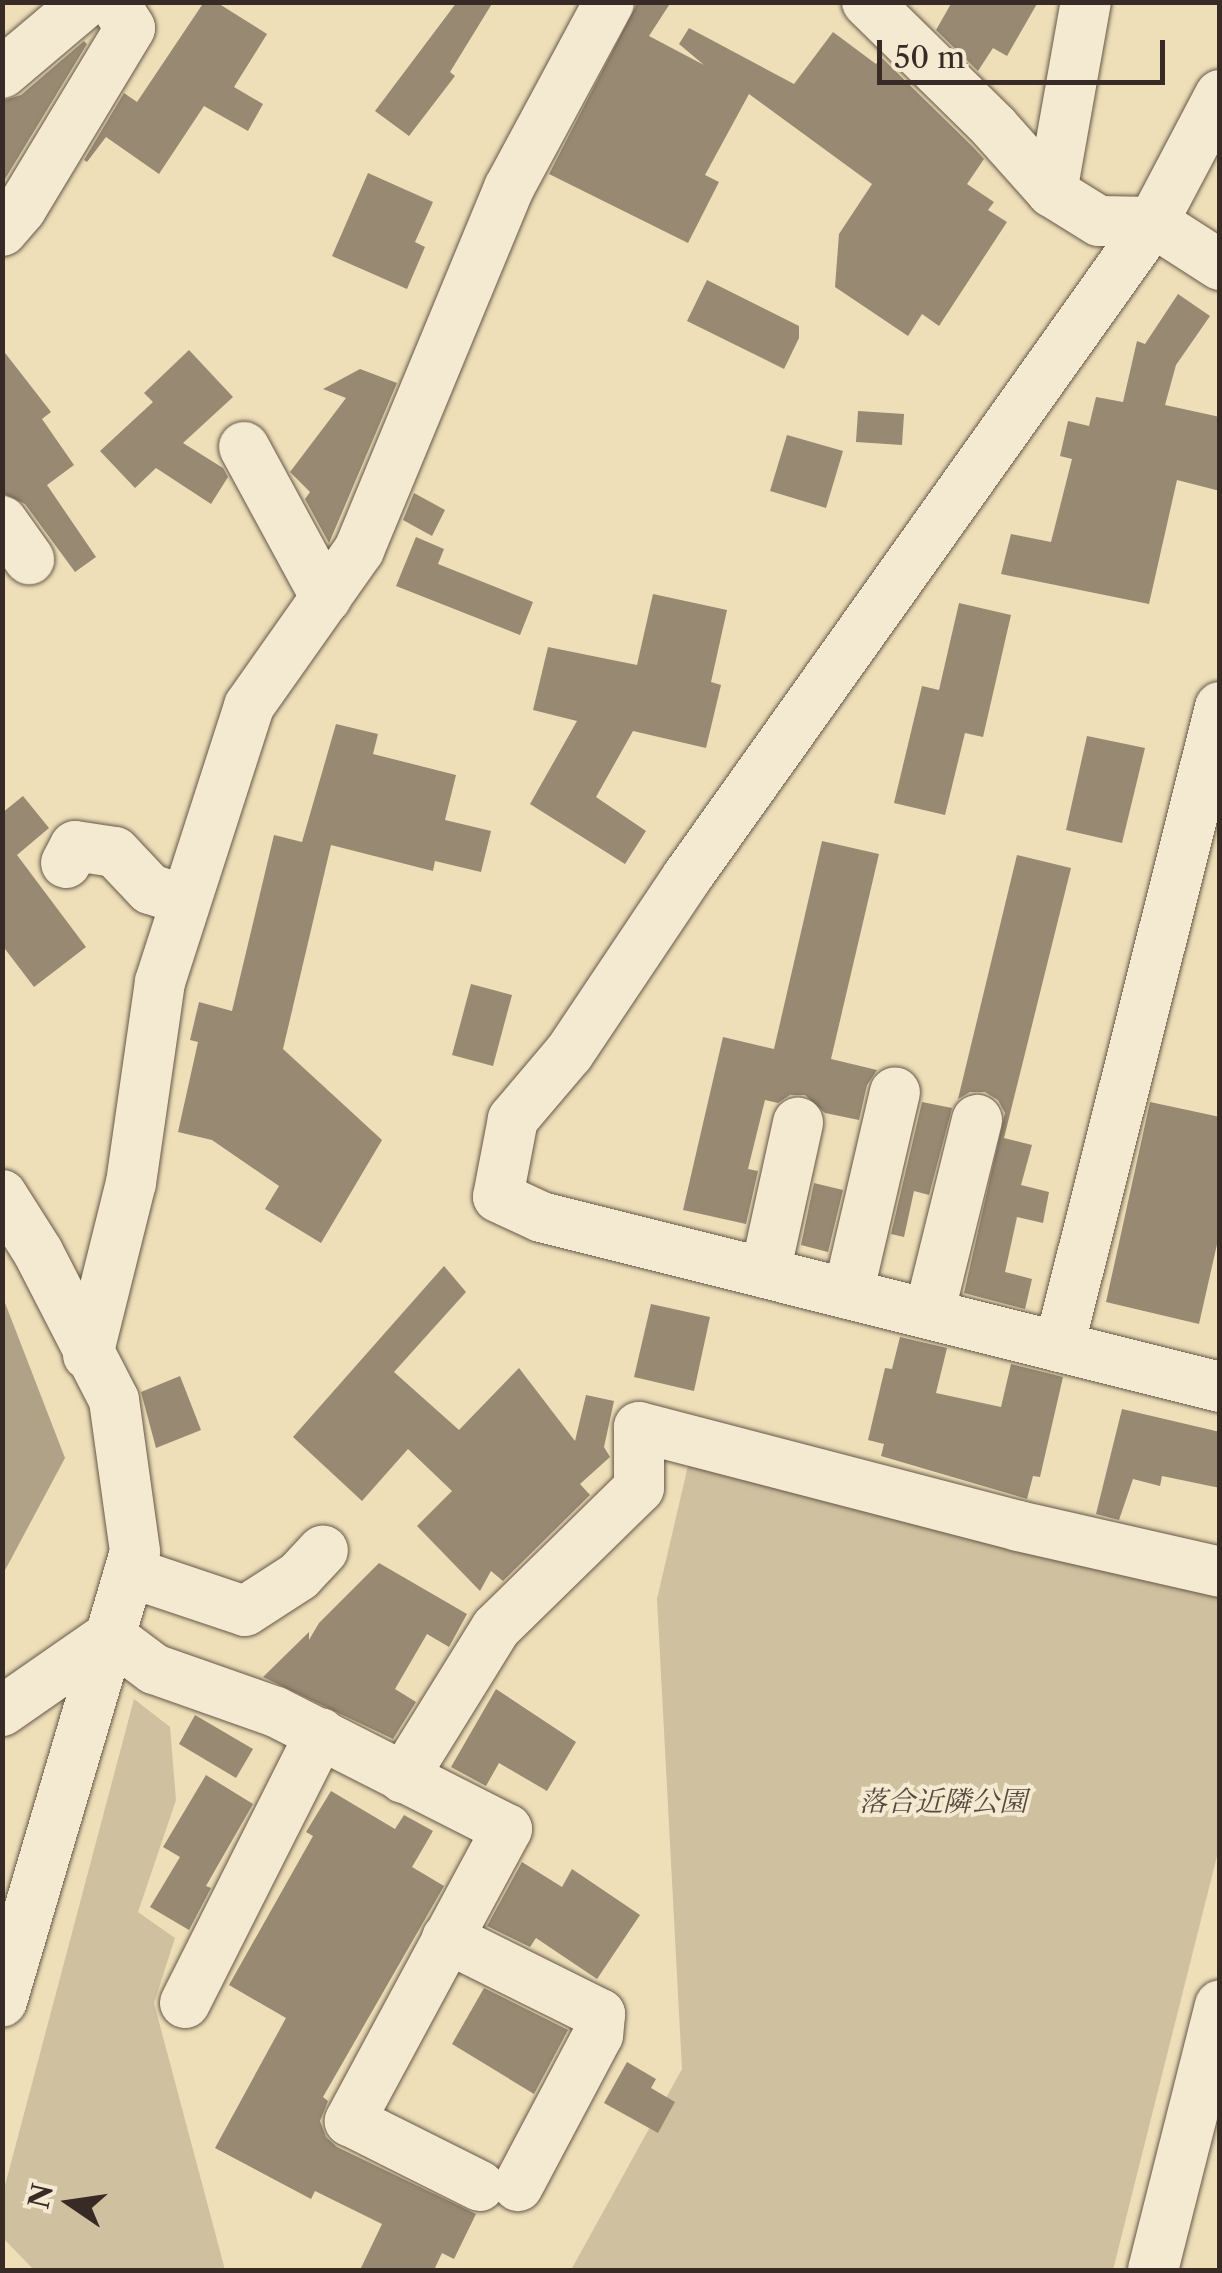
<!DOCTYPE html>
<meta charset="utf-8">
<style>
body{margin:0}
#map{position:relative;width:1222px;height:2273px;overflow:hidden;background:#eedfb8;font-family:"Libre Caslon Text","Noto Serif JP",serif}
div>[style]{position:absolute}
.green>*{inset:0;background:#cfc09f}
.water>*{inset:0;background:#b0a286}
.building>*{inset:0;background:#978972}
.roads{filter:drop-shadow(0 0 2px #66584a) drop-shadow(0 0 2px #66584a)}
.minor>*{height:50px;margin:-25px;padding:0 25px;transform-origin:25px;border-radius:25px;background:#f4ead1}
span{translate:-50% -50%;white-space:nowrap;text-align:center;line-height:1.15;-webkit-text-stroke:8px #f4ead1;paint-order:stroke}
.park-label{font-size:28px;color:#56493e;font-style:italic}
.frame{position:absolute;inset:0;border:5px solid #382b26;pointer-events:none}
.north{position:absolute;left:20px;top:2153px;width:100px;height:100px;-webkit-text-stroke:8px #f4ead1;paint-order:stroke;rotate:283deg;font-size:28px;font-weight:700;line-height:40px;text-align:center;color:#382b26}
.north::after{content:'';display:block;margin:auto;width:35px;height:45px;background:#382b26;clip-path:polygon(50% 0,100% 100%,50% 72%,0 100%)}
.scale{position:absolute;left:877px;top:40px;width:288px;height:45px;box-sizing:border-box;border:5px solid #382b26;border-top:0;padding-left:12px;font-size:30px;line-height:35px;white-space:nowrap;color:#382b26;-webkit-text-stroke:8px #f4ead1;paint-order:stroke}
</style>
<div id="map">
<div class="green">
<div style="clip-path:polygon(691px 1453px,1219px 1583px,1219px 1848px,1113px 2270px,571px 2270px,682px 2069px,657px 1599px)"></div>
<div style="clip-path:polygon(134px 1699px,170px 1727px,176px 1800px,138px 1912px,175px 1938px,154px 2003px,225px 2270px,34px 2270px,3px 2238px,3px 2193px)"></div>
</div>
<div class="water">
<div style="clip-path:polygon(2px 1295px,65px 1458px,3px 1574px,2px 1574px)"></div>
</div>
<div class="building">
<div style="clip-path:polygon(204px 2px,216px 2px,267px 34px,234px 87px,263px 104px,248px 131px,204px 106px,159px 174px,106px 137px,87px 162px,84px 160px,124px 93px,137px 102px)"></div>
<div style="clip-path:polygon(457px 2px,493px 2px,450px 72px,455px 76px,409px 136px,375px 111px)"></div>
<div style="clip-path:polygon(638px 2px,671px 2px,649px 36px,704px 65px,679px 44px,689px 28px,794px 84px,833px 32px,876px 64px,881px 57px,973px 147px,984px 159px,967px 184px,994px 202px,988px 210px,1007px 222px,939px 326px,922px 314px,908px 336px,835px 287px,839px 234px,872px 184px,749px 94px,705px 175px,719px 182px,688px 243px,549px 174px)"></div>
<div style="clip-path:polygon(952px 2px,1038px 2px,1007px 56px,993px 48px,978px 71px,936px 30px)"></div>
<div style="clip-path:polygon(84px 41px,87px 44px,2px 184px,2px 101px,21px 95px)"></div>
<div style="clip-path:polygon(368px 173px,433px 202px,415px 242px,425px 247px,407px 289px,332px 256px)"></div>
<div style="clip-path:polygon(707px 280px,799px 326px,799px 338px,784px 369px,687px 321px)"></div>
<div style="clip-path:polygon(1178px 294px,1210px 316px,1176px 365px,1165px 405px,1220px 417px,1220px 491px,1177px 480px,1149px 604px,1001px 574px,1011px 534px,1051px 542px,1072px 459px,1060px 456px,1068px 421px,1089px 426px,1096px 397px,1123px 402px,1137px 341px,1145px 344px)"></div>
<div style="clip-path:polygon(2px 349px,51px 412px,42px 419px,74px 465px,47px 485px,96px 557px,75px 572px,25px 504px,2px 493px)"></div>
<div style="clip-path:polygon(189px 350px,233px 397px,183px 443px,223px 468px,228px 477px,211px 504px,156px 468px,135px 488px,100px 451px,153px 402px,144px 393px)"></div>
<div style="clip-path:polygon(360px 369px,397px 383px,329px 543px,305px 499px,310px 492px,290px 472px,346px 398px,323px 389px)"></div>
<div style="clip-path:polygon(858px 411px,904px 414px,902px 445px,856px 442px)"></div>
<div style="clip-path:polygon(787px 435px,843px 451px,826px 508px,770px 491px)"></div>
<div style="clip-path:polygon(414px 493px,445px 510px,432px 536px,403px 520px)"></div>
<div style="clip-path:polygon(416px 537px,444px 549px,438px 564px,533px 602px,520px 635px,396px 586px)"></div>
<div style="clip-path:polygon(653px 594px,727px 610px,711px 682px,721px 685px,706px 748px,633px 731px,596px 797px,646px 831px,625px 864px,530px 804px,577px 721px,533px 710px,548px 647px,637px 665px)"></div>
<div style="clip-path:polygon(959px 603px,1011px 615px,983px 737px,965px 733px,945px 815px,894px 803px,922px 686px,939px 690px)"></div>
<div style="clip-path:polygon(336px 724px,378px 734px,373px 754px,456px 775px,445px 820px,491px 831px,481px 872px,435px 861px,433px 871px,331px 845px,283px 1049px,382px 1140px,321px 1243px,265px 1209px,279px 1186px,212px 1140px,178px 1132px,198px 1042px,190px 1040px,199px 1002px,232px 1011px,274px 835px,302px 842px)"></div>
<div style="clip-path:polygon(1087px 736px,1145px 748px,1122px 843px,1066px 830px)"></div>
<div style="clip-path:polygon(23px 796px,49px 828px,17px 855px,86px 947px,34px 987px,2px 945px,2px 813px)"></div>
<div style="clip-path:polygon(822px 841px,879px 854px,831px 1059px,877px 1070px,867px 1085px,859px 1120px,825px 1113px,805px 1095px,790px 1095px,778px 1103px,765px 1100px,748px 1169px,758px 1171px,746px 1224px,683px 1210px,723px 1037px,774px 1049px)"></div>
<div style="clip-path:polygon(1017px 855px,1071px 868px,1004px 1138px,1032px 1145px,1021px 1185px,1049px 1192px,1043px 1223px,1017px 1217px,1005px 1272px,1032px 1279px,1025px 1309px,964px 1293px,1005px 1113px,998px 1100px,985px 1092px,970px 1092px,958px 1099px)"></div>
<div style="clip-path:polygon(471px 984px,512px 995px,493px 1066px,452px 1055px)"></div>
<div style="clip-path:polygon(922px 1102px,952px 1108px,929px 1195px,914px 1191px,904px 1237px,891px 1234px)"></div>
<div style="clip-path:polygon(1150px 1102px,1220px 1117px,1220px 1231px,1199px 1324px,1106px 1302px)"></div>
<div style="clip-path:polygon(814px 1183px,843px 1190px,828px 1252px,801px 1245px)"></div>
<div style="clip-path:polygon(444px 1266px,466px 1292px,394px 1372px,459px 1430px,519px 1368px,575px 1441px,586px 1395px,614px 1401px,604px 1447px,610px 1457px,580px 1484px,590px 1495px,503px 1581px,491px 1571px,480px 1591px,417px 1526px,452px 1491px,408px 1449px,362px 1501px,293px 1437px)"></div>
<div style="clip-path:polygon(651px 1304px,710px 1317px,694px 1391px,634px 1377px)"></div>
<div style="clip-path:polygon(900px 1337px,947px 1348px,936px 1393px,1001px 1407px,1011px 1364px,1063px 1377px,1040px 1477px,1033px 1476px,1027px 1499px,881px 1456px,884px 1444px,868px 1440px,885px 1368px,892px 1369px)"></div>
<div style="clip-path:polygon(180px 1376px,201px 1430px,156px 1448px,141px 1392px)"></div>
<div style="clip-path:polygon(1122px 1409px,1220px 1432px,1220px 1488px,1162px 1476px,1160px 1486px,1133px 1479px,1119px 1520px,1096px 1514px)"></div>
<div style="clip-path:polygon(379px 1563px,467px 1614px,449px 1647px,427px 1634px,395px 1689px,416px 1702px,393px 1739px,263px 1677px,309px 1632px,309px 1640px,319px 1623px)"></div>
<div style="clip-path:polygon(496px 1689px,576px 1742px,547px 1791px,499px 1763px,486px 1786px,451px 1767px)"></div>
<div style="clip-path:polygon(195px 1715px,253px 1749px,236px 1778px,179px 1744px)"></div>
<div style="clip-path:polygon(206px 1775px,253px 1804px,206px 1886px,211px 1888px,189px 1930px,150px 1907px,180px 1857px,163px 1847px)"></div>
<div style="clip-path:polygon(331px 1791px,395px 1829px,404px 1815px,433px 1831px,412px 1867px,444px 1886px,323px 2097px,328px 2101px,320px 2121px,326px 2137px,337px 2147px,476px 2214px,454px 2259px,442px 2253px,434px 2270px,360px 2270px,382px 2224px,315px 2191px,311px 2199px,215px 2148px,286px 2018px,229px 1985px,313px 1836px,306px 1832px)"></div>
<div style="clip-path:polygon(522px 1862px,562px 1887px,572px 1869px,640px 1915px,597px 1979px,536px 1938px,530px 1947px,487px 1926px)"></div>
<div style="clip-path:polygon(484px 1988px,568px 2030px,534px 2094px,452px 2044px)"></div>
<div style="clip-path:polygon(627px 2062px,656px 2079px,651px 2088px,675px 2102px,658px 2133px,604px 2103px)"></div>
</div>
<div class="roads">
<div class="minor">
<div style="left:867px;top:2px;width:178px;rotate:44.5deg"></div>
<div style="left:994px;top:127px;width:87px;rotate:48.3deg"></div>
<div style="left:1052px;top:192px;width:55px;rotate:31.7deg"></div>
<div style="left:1099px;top:221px;width:54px;rotate:1.1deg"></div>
<div style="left:1153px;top:222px;width:80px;rotate:32.7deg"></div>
<div style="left:2px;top:73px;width:110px;rotate:-40.2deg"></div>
<div style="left:1220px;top:95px;width:144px;rotate:117.8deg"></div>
<div style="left:1153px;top:222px;width:804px;rotate:125.43deg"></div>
<div style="left:687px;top:877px;width:212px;rotate:123.8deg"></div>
<div style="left:569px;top:1053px;width:87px;rotate:130.3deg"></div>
<div style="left:513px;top:1119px;width:79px;rotate:100.9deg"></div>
<div style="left:498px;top:1197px;width:47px;rotate:24.9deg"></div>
<div style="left:541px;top:1217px;width:700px;rotate:14.06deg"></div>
<div style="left:1052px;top:192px;width:193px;rotate:-79.9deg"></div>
<div style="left:2px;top:231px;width:29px;rotate:-49deg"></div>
<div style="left:21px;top:209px;width:211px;rotate:-58.9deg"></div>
<div style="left:130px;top:28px;width:31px;rotate:-122deg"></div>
<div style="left:244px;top:447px;width:172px;rotate:61.5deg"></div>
<div style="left:2px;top:521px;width:47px;rotate:54.6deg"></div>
<div style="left:66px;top:863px;width:19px;rotate:-62deg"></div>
<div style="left:75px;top:846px;width:40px;rotate:8.5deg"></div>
<div style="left:115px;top:852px;width:51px;rotate:46.6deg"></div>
<div style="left:150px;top:889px;width:35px;rotate:18deg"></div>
<div style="left:2px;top:1195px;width:67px;rotate:57.7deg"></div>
<div style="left:38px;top:1252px;width:166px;rotate:62.8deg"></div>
<div style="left:114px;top:1400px;width:153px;rotate:82.1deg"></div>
<div style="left:135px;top:1552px;width:469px;rotate:106.5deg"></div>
<div style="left:765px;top:1273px;width:154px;rotate:-77.6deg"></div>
<div style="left:848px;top:1294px;width:207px;rotate:-76.9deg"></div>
<div style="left:929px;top:1314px;width:200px;rotate:-76.1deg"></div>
<div style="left:1059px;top:1347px;width:660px;rotate:-75.88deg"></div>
<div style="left:88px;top:1355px;width:177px;rotate:-76deg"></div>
<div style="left:131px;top:1183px;width:203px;rotate:-81.8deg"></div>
<div style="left:160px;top:982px;width:290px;rotate:-72.1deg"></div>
<div style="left:249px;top:706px;width:191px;rotate:-54.8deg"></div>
<div style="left:359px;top:550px;width:392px;rotate:-67.5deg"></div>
<div style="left:509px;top:188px;width:211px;rotate:-61.7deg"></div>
<div style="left:129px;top:1572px;width:122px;rotate:18.6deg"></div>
<div style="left:245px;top:1611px;width:64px;rotate:-32.9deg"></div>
<div style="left:299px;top:1576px;width:35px;rotate:-47deg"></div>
<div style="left:110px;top:1636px;width:55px;rotate:36.9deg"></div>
<div style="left:154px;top:1669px;width:129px;rotate:19.4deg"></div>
<div style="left:276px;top:1712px;width:259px;rotate:26.9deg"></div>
<div style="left:507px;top:1829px;width:332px;rotate:118.3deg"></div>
<div style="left:350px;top:2121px;width:145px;rotate:26.6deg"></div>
<div style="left:2px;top:1711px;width:131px;rotate:-34.8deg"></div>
<div style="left:403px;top:1778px;width:176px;rotate:-58.2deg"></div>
<div style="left:496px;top:1628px;width:200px;rotate:-44.4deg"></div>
<div style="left:639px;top:1488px;width:61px;rotate:-90deg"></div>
<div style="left:639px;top:1427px;width:392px;rotate:14.6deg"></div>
<div style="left:1018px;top:1526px;width:207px;rotate:12.8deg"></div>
<div style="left:447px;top:1938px;width:171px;rotate:26.4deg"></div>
<div style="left:600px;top:2014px;width:21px;rotate:95deg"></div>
<div style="left:598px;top:2035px;width:171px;rotate:117.9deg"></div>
<div style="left:185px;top:2003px;width:302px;rotate:-63.3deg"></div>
<div style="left:1153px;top:2270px;width:273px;rotate:-75.8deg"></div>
</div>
</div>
<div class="park-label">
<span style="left:943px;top:1801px">落合近隣公園</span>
</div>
<div class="frame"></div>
<div class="north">N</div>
<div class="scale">50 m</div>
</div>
